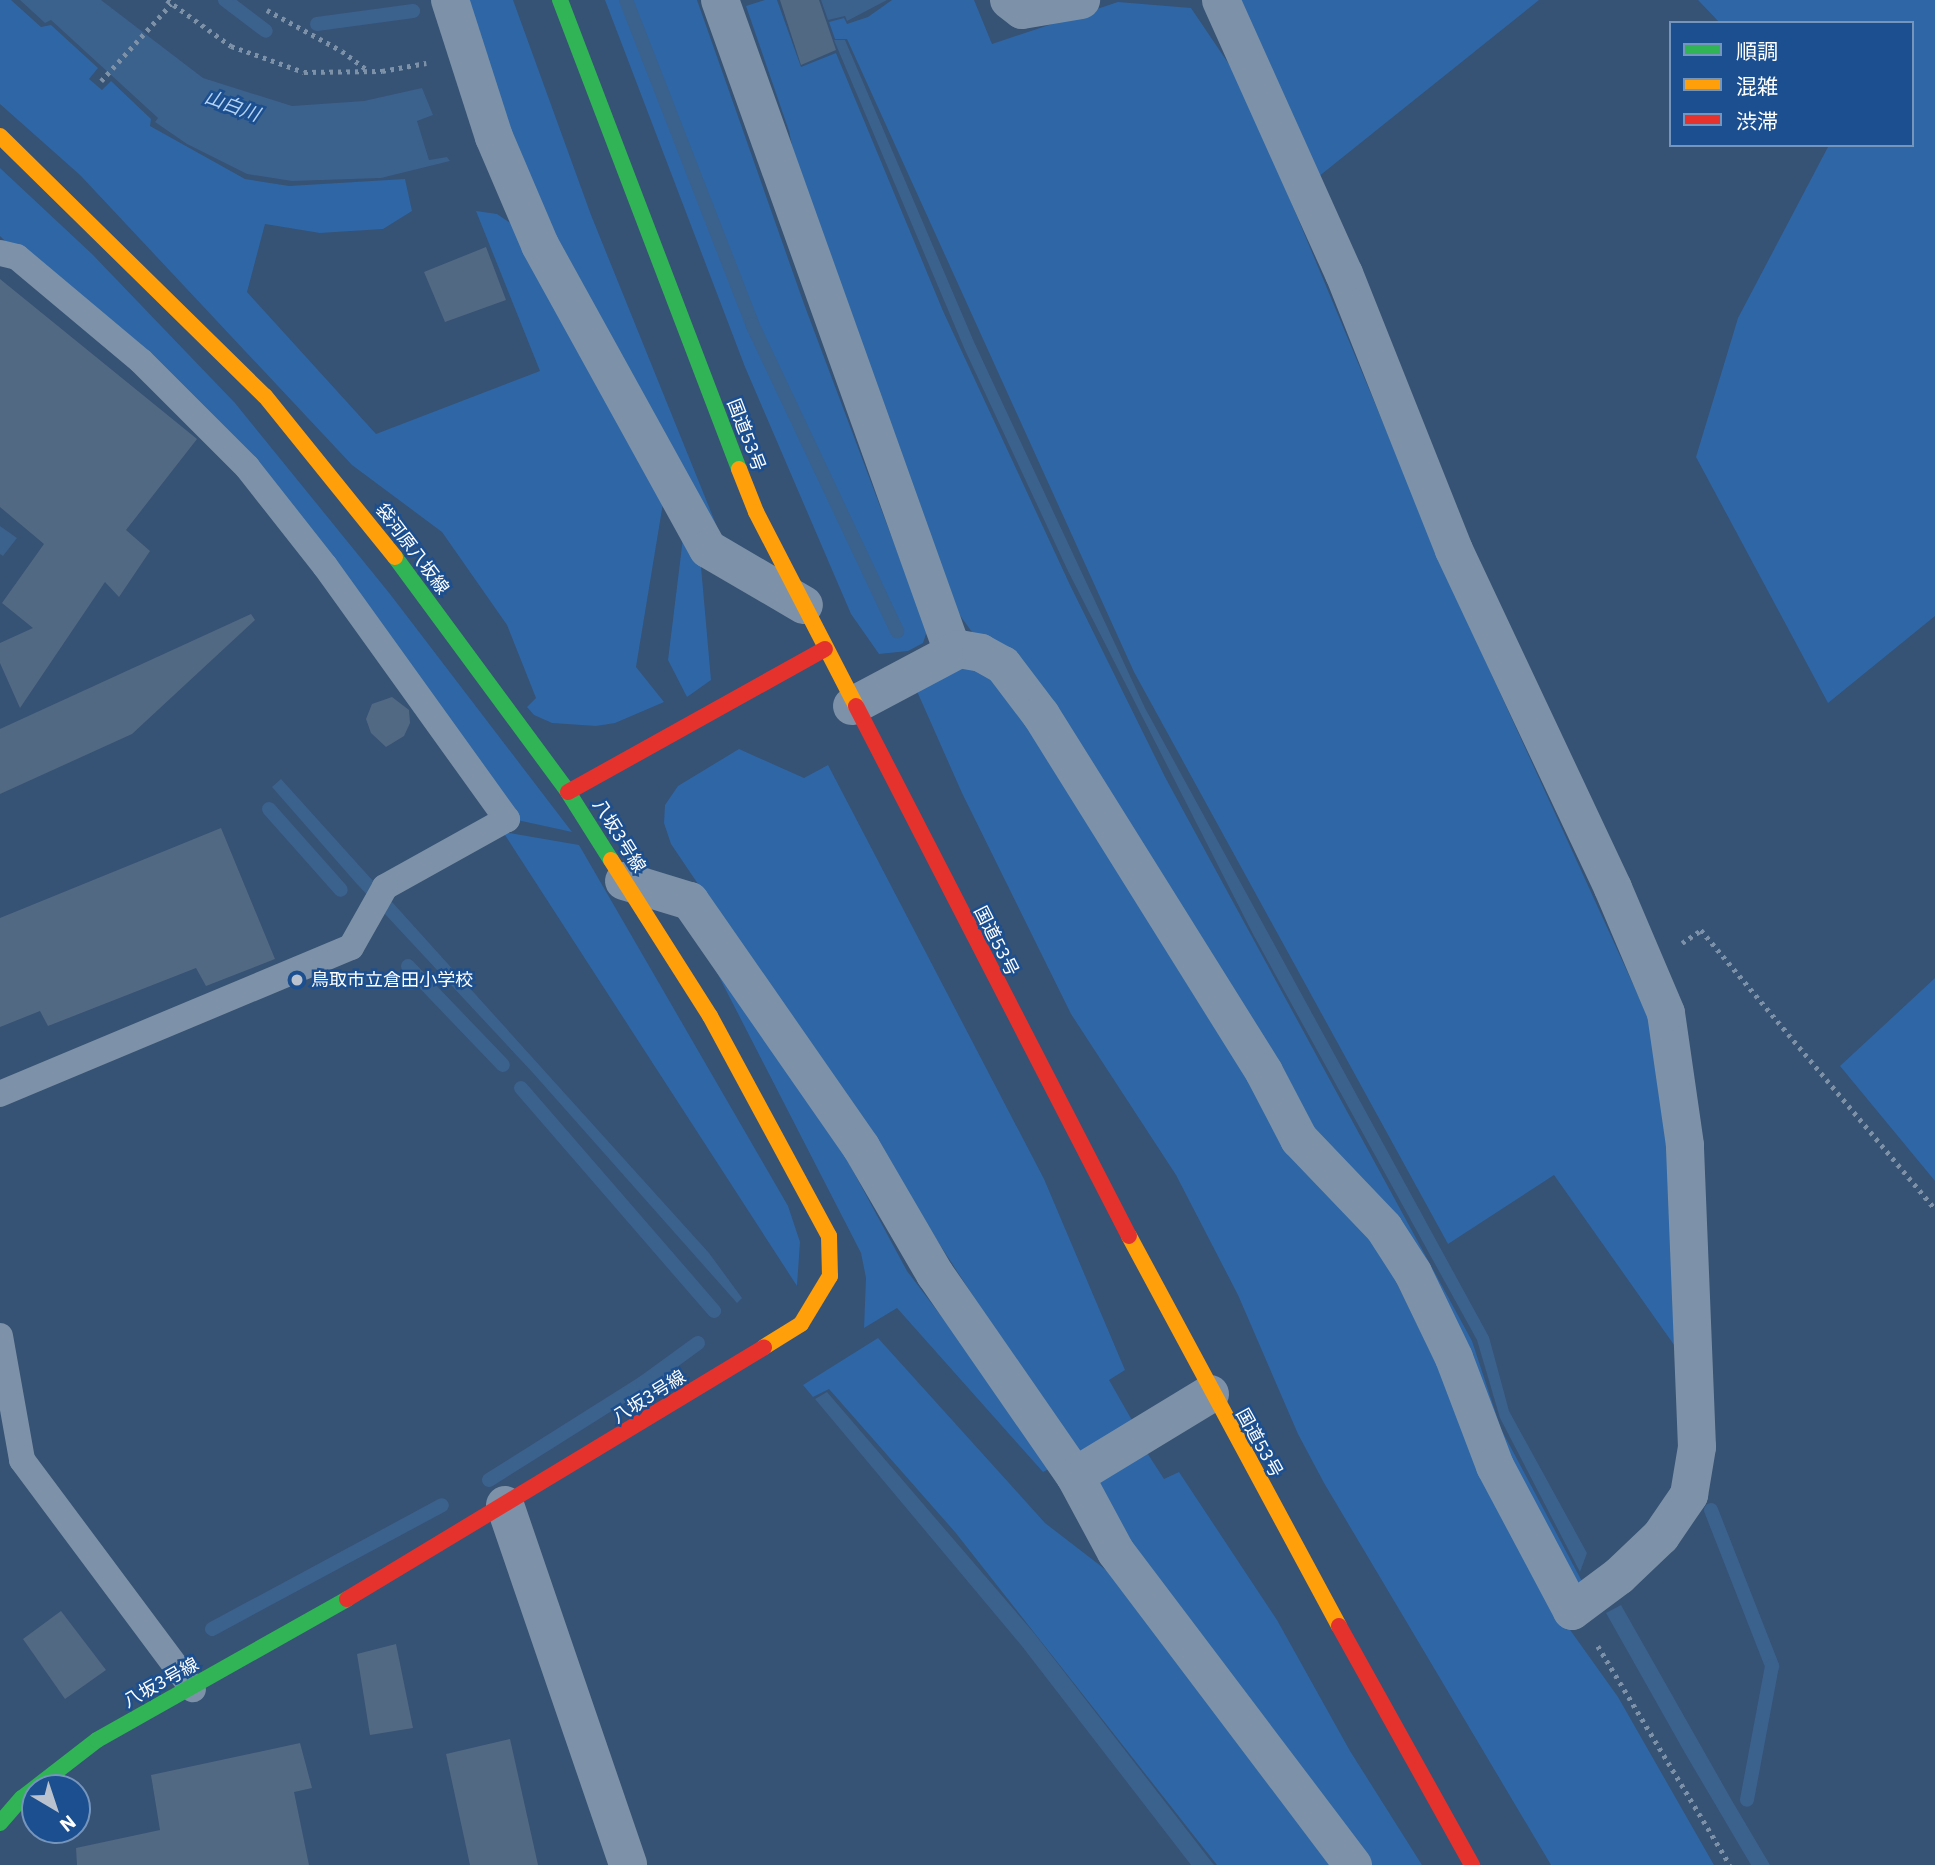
<!DOCTYPE html>
<meta charset="utf-8">
<style>
body{margin:0}
#map{position:relative;width:1935px;height:1865px;overflow:hidden;background:#365274;font-family:"IBM Plex Sans","Noto Sans JP",sans-serif}
div>[style]{position:absolute}
.green>*{inset:0;background:#2f66a5}
.water>*{inset:0;background:#3b618d}
.stream>*{height:14px;margin:-7px;padding:0 7px;transform-origin:7px;border-radius:7px;background:#3b618d}
.building>*{inset:0;background:#526984}
.path>*{height:4.5px;margin-top:-2.25px;transform-origin:0;background:repeating-linear-gradient(90deg,#7d92a8 0 3.5px,transparent 0 8.5px)}
.lane>*{height:26px;margin:-13px;padding:0 13px;transform-origin:13px;border-radius:13px;background:#7d92a8}
.street>*{height:38px;margin:-19px;padding:0 19px;transform-origin:19px;border-radius:19px;background:#7d92a8}
.fast>*{height:16px;margin:-8px;padding:0 8px;transform-origin:8px;border-radius:8px;background:#30b455}
.slow>*{height:16px;margin:-8px;padding:0 8px;transform-origin:8px;border-radius:8px;background:#ff9f0a}
.jam>*{height:16px;margin:-8px;padding:0 8px;transform-origin:8px;border-radius:8px;background:#e5322d}
.dots>*{width:19px;height:19px;translate:-50% -50%;box-sizing:border-box;border:4px solid #1b4f8f;border-radius:50%}
span{translate:-50% -50%;white-space:nowrap;text-align:center;line-height:1.15;-webkit-text-stroke:5px #1b4f8f;paint-order:stroke}
.street-label{font-size:18px;color:#fff}
.poi-label{font-size:18px;color:#fff}
.left{translate:0 -50%;text-align:left}
.water-label{font-size:19px;color:#b5d3f5;font-style:italic}
.legend{position:absolute;left:1669px;top:21px;width:245px;height:126px;box-sizing:border-box;background:#1b4f8f;border:2px solid #7695bc;margin:0;padding:9px 12px;list-style:none;font-size:21px;color:#fff}
.legend li{display:flex;align-items:center;gap:14px;height:35px}
.legend b{width:35px;border:2px solid #7695bc}
.north{position:absolute;left:21px;top:1774px;width:70px;height:70px;box-sizing:border-box;background:#1b4f8f;border:2px solid #7695bc;border-radius:50%;rotate:141deg;font-size:19px;font-weight:700;line-height:28px;text-align:center;color:#fff}
.north::after{content:'';display:block;margin:auto;width:24px;height:32px;background:#b9c2ce;clip-path:polygon(50% 0,100% 100%,50% 72%,0 100%)}
</style>
<div id="map">
<div class="green">
<div style="clip-path:polygon(0 0,11px 0,41px 27px,51px 25px,98px 68px,89px 79px,102px 90px,111px 81px,151px 119px,150px 126px,245px 179px,289px 186px,405px 179px,412px 211px,383px 229px,320px 233px,265px 224px,247px 292px,376px 434px,540px 371px,476px 211px,497px 214px,512px 224px,665px 491px,636px 667px,664px 702px,615px 723px,596px 726px,552px 723px,534px 715px,527px 707px,536px 698px,507px 625px,442px 532px,352px 465px,80px 175px,0 104px)"></div>
<div style="clip-path:polygon(462px 0,513px 0,591px 215px,724px 544px,544px 223px)"></div>
<div style="clip-path:polygon(605px 0,697px 0,804px 304px,927px 631px,923px 643px,908px 651px,879px 654px,851px 614px,745px 367px)"></div>
<div style="clip-path:polygon(765px 0,777px 0,801px 67px,836px 53px,943px 311px,1070px 585px,1165px 777px,1472px 1341px,1501px 1429px,1585px 1587px,1572px 1586px,1304px 1118px,1002px 645px,972px 632px,956px 610px,803px 199px,789px 131px,746px 6px)"></div>
<div style="clip-path:polygon(892px 0,974px 0,992px 44px,1118px 2px,1191px 8px,1241px 82px,1449px 581px,1653px 1028px,1676px 1197px,1679px 1352px,1554px 1175px,1448px 1244px,1134px 672px,847px 39px,835px 39px,829px 22px,844px 18px,847px 24px,868px 17px)"></div>
<div style="clip-path:polygon(1236px 0,1539px 0,1318px 177px)"></div>
<div style="clip-path:polygon(1698px 0,1935px 0,1935px 616px,1828px 703px,1696px 457px,1738px 318px,1829px 145px,1912px 145px,1912px 23px,1720px 23px)"></div>
<div style="clip-path:polygon(0 168px,92px 254px,235px 403px,390px 594px,572px 832px,517px 820px,314px 541px,0 236px)"></div>
<div style="clip-path:polygon(683px 538px,700px 555px,711px 680px,687px 697px,668px 660px)"></div>
<div style="clip-path:polygon(976px 665px,992px 673px,1365px 1218px,1558px 1613px,1618px 1697px,1714px 1865px,1551px 1865px,1324px 1483px,1298px 1434px,1238px 1295px,1176px 1175px,1071px 1014px,962px 793px,916px 689px,950px 669px)"></div>
<div style="clip-path:polygon(739px 749px,804px 778px,828px 765px,1044px 1179px,1125px 1370px,1109px 1380px,1133px 1422px,1076px 1455px,898px 1180px,671px 844px,664px 823px,665px 805px,678px 786px)"></div>
<div style="clip-path:polygon(503px 832px,579px 845px,788px 1206px,800px 1242px,797px 1286px)"></div>
<div style="clip-path:polygon(693px 926px,838px 1143px,907px 1271px,1055px 1466px,1043px 1472px,897px 1308px,864px 1328px,866px 1278px,861px 1253px)"></div>
<div style="clip-path:polygon(1935px 978px,1935px 1181px,1840px 1066px)"></div>
<div style="clip-path:polygon(878px 1338px,1045px 1523px,1119px 1580px,1336px 1865px,1217px 1865px,955px 1532px,829px 1389px,813px 1397px,803px 1385px)"></div>
<div style="clip-path:polygon(1142px 1445px,1164px 1479px,1179px 1472px,1277px 1620px,1350px 1751px,1422px 1865px,1371px 1865px,1142px 1566px,1095px 1482px)"></div>
</div>
<div class="water">
<div style="clip-path:polygon(20px 0,101px 0,203px 78px,292px 106px,364px 101px,422px 88px,433px 115px,417px 121px,429px 160px,447px 157px,450px 161px,381px 178px,292px 181px,247px 174px,187px 144px,155px 122px,158px 118px,51px 20px,45px 23px)"></div>
<div style="clip-path:polygon(821px 0,887px 0,847px 21px,845px 16px,828px 20px)"></div>
<div style="clip-path:polygon(834px 40px,845px 40px,974px 342px,1145px 708px,1489px 1337px,1509px 1411px,1587px 1553px,1580px 1572px,1500px 1418px,1477px 1340px,1254px 936px,1067px 569px,965px 350px)"></div>
<div style="clip-path:polygon(0 526px,17px 538px,3px 556px,0 554px)"></div>
<div style="clip-path:polygon(281px 779px,709px 1253px,742px 1298px,737px 1303px,533px 1073px,356px 883px,272px 787px)"></div>
<div style="clip-path:polygon(827px 1392px,1034px 1633px,1214px 1865px,1191px 1865px,1021px 1645px,815px 1399px)"></div>
<div style="clip-path:polygon(1621px 1605px,1731px 1799px,1770px 1865px,1751px 1865px,1685px 1753px,1606px 1613px)"></div>
</div>
<div class="stream">
<div style="left:225px;top:0;width:51px;rotate:37.1deg"></div>
<div style="left:626px;top:0;width:348px;rotate:68.7deg"></div>
<div style="left:752px;top:324px;width:340px;rotate:64.7deg"></div>
<div style="left:317px;top:24px;width:97px;rotate:-7.7deg"></div>
<div style="left:269px;top:809px;width:108px;rotate:48.4deg"></div>
<div style="left:408px;top:966px;width:137px;rotate:46.2deg"></div>
<div style="left:521px;top:1088px;width:295px;rotate:49.1deg"></div>
<div style="left:489px;top:1480px;width:182px;rotate:-32.2deg"></div>
<div style="left:643px;top:1383px;width:68px;rotate:-36deg"></div>
<div style="left:1711px;top:1510px;width:168px;rotate:68.6deg"></div>
<div style="left:1772px;top:1666px;width:136px;rotate:100.6deg"></div>
<div style="left:212px;top:1629px;width:261px;rotate:-28.3deg"></div>
</div>
<div class="building">
<div style="clip-path:polygon(780px 0,819px 0,836px 50px,801px 65px)"></div>
<div style="clip-path:polygon(486px 247px,506px 300px,445px 322px,424px 272px)"></div>
<div style="clip-path:polygon(0 279px,197px 439px,126px 530px,150px 551px,119px 597px,105px 582px,20px 708px,0 663px,0 643px,33px 628px,2px 603px,44px 544px,0 507px)"></div>
<div style="clip-path:polygon(251px 614px,255px 620px,132px 734px,0 794px,0 729px)"></div>
<div style="clip-path:polygon(392px 697px,409px 710px,410px 723px,404px 736px,386px 747px,371px 733px,366px 719px,372px 704px)"></div>
<div style="clip-path:polygon(221px 828px,275px 959px,206px 986px,196px 968px,48px 1026px,40px 1011px,0 1027px,0 918px)"></div>
<div style="clip-path:polygon(61px 1611px,106px 1670px,65px 1699px,23px 1639px)"></div>
<div style="clip-path:polygon(396px 1644px,413px 1728px,370px 1735px,357px 1654px)"></div>
<div style="clip-path:polygon(510px 1739px,538px 1865px,470px 1865px,446px 1754px)"></div>
<div style="clip-path:polygon(300px 1743px,312px 1788px,294px 1792px,309px 1865px,77px 1865px,76px 1848px,160px 1830px,151px 1775px)"></div>
</div>
<div class="path">
<div style="left:167px;top:0;width:79px;rotate:35.7deg"></div>
<div style="left:231px;top:46px;width:77px;rotate:19.6deg"></div>
<div style="left:304px;top:72px;width:78px;rotate:-0.7deg"></div>
<div style="left:382px;top:71px;width:45px;rotate:-10.3deg"></div>
<div style="left:267px;top:10px;width:85px;rotate:28.7deg"></div>
<div style="left:342px;top:51px;width:31px;rotate:37deg"></div>
<div style="left:101px;top:81px;width:104px;rotate:-47.7deg"></div>
<div style="left:1682px;top:943px;width:23px;rotate:-34deg"></div>
<div style="left:1701px;top:930px;width:364px;rotate:50deg"></div>
<div style="left:1598px;top:1646px;width:256px;rotate:58.9deg"></div>
</div>
<div class="lane">
<div style="left:0;top:253px;width:17px;rotate:13deg"></div>
<div style="left:17px;top:257px;width:162px;rotate:40deg"></div>
<div style="left:141px;top:361px;width:150px;rotate:45deg"></div>
<div style="left:247px;top:467px;width:126px;rotate:51.8deg"></div>
<div style="left:325px;top:566px;width:312px;rotate:54.3deg"></div>
<div style="left:507px;top:819px;width:140px;rotate:150.9deg"></div>
<div style="left:385px;top:887px;width:69px;rotate:119.5deg"></div>
<div style="left:351px;top:947px;width:381px;rotate:157.3deg"></div>
<div style="left:0;top:1336px;width:126px;rotate:79.9deg"></div>
<div style="left:22px;top:1460px;width:286px;rotate:53.3deg"></div>
</div>
<div class="street">
<div style="left:450px;top:0;width:144px;rotate:72.2deg"></div>
<div style="left:494px;top:137px;width:117px;rotate:66.9deg"></div>
<div style="left:540px;top:245px;width:347px;rotate:61.1deg"></div>
<div style="left:708px;top:549px;width:111px;rotate:30.3deg"></div>
<div style="left:720px;top:0;width:692px;rotate:70.34deg"></div>
<div style="left:1009px;top:0;width:16px;rotate:38deg"></div>
<div style="left:1022px;top:10px;width:60px;rotate:-9.6deg"></div>
<div style="left:852px;top:706px;width:121px;rotate:-28deg"></div>
<div style="left:959px;top:649px;width:22px;rotate:10deg"></div>
<div style="left:981px;top:653px;width:25px;rotate:29deg"></div>
<div style="left:1003px;top:665px;width:63px;rotate:52.8deg"></div>
<div style="left:1041px;top:715px;width:421px;rotate:58deg"></div>
<div style="left:1264px;top:1072px;width:76px;rotate:62.4deg"></div>
<div style="left:1299px;top:1139px;width:123px;rotate:46.3deg"></div>
<div style="left:1384px;top:1228px;width:54px;rotate:57.2deg"></div>
<div style="left:1413px;top:1273px;width:94px;rotate:64.2deg"></div>
<div style="left:1454px;top:1358px;width:116px;rotate:69.2deg"></div>
<div style="left:1495px;top:1466px;width:164px;rotate:62deg"></div>
<div style="left:1572px;top:1611px;width:59px;rotate:-36.7deg"></div>
<div style="left:1619px;top:1576px;width:58px;rotate:-43.6deg"></div>
<div style="left:1661px;top:1536px;width:50px;rotate:-55.7deg"></div>
<div style="left:1689px;top:1495px;width:49px;rotate:-80.5deg"></div>
<div style="left:1697px;top:1447px;width:302px;rotate:-92.3deg"></div>
<div style="left:1685px;top:1145px;width:133px;rotate:-98.2deg"></div>
<div style="left:1666px;top:1013px;width:136px;rotate:-113deg"></div>
<div style="left:1613px;top:888px;width:374px;rotate:-115.2deg"></div>
<div style="left:1454px;top:550px;width:297px;rotate:-111.7deg"></div>
<div style="left:1344px;top:274px;width:300px;rotate:-114.2deg"></div>
<div style="left:624px;top:881px;width:69px;rotate:16.9deg"></div>
<div style="left:690px;top:901px;width:300px;rotate:55.2deg"></div>
<div style="left:861px;top:1147px;width:147px;rotate:59.8deg"></div>
<div style="left:935px;top:1274px;width:246px;rotate:55.3deg"></div>
<div style="left:1075px;top:1476px;width:86px;rotate:61.7deg"></div>
<div style="left:1116px;top:1552px;width:393px;rotate:52.9deg"></div>
<div style="left:1075px;top:1476px;width:158px;rotate:-31.3deg"></div>
<div style="left:505px;top:1505px;width:380px;rotate:71.1deg"></div>
</div>
<div class="fast">
<div style="left:560px;top:0;width:502px;rotate:69.11deg"></div>
<div style="left:395px;top:557px;width:292px;rotate:53.6deg"></div>
<div style="left:568px;top:792px;width:80px;rotate:57.7deg"></div>
<div style="left:0;top:1823px;width:33px;rotate:-49deg"></div>
<div style="left:22px;top:1798px;width:95px;rotate:-37.7deg"></div>
<div style="left:97px;top:1740px;width:287px;rotate:-29.4deg"></div>
</div>
<div class="slow">
<div style="left:0;top:136px;width:371px;rotate:44.5deg"></div>
<div style="left:265px;top:396px;width:207px;rotate:51.1deg"></div>
<div style="left:739px;top:469px;width:46px;rotate:68.4deg"></div>
<div style="left:756px;top:512px;width:218px;rotate:62.7deg"></div>
<div style="left:611px;top:860px;width:185px;rotate:57.6deg"></div>
<div style="left:710px;top:1016px;width:250px;rotate:61.6deg"></div>
<div style="left:829px;top:1236px;width:40px;rotate:88.6deg"></div>
<div style="left:830px;top:1276px;width:56px;rotate:121.1deg"></div>
<div style="left:801px;top:1324px;width:44px;rotate:148.1deg"></div>
<div style="left:1129px;top:1236px;width:443px;rotate:61.7deg"></div>
</div>
<div class="jam">
<div style="left:856px;top:706px;width:596px;rotate:62.75deg"></div>
<div style="left:568px;top:792px;width:294px;rotate:-29.1deg"></div>
<div style="left:347px;top:1599px;width:487px;rotate:-31.1deg"></div>
<div style="left:1339px;top:1626px;width:274px;rotate:60.9deg"></div>
</div>
<div class="dots">
<div style="left:297px;top:980px;background:#b9c2ce"></div>
</div>
<div class="street-label">
<span style="left:746px;top:435px;rotate:69deg">国道53号</span>
<span style="left:412px;top:549px;rotate:53deg">袋河原八坂線</span>
<span style="left:619px;top:836px;rotate:58deg">八坂3号線</span>
<span style="left:996px;top:941px;rotate:63deg">国道53号</span>
<span style="left:649px;top:1397px;rotate:-32deg">八坂3号線</span>
<span style="left:1259px;top:1443px;rotate:61deg">国道53号</span>
<span style="left:161px;top:1683px;rotate:-29deg">八坂3号線</span>
</div>
<div class="poi-label">
<span class="left" style="left:311px;top:980px">鳥取市立倉田小学校</span>
</div>
<div class="water-label">
<span style="left:232px;top:106px;rotate:20deg">山白川</span>
</div>
<ul class="legend">
<li><b style="height:9px;background:#30b455"></b>順調</li>
<li><b style="height:9px;background:#ff9f0a"></b>混雑</li>
<li><b style="height:9px;background:#e5322d"></b>渋滞</li>
</ul>
<div class="north">N</div>
</div>
